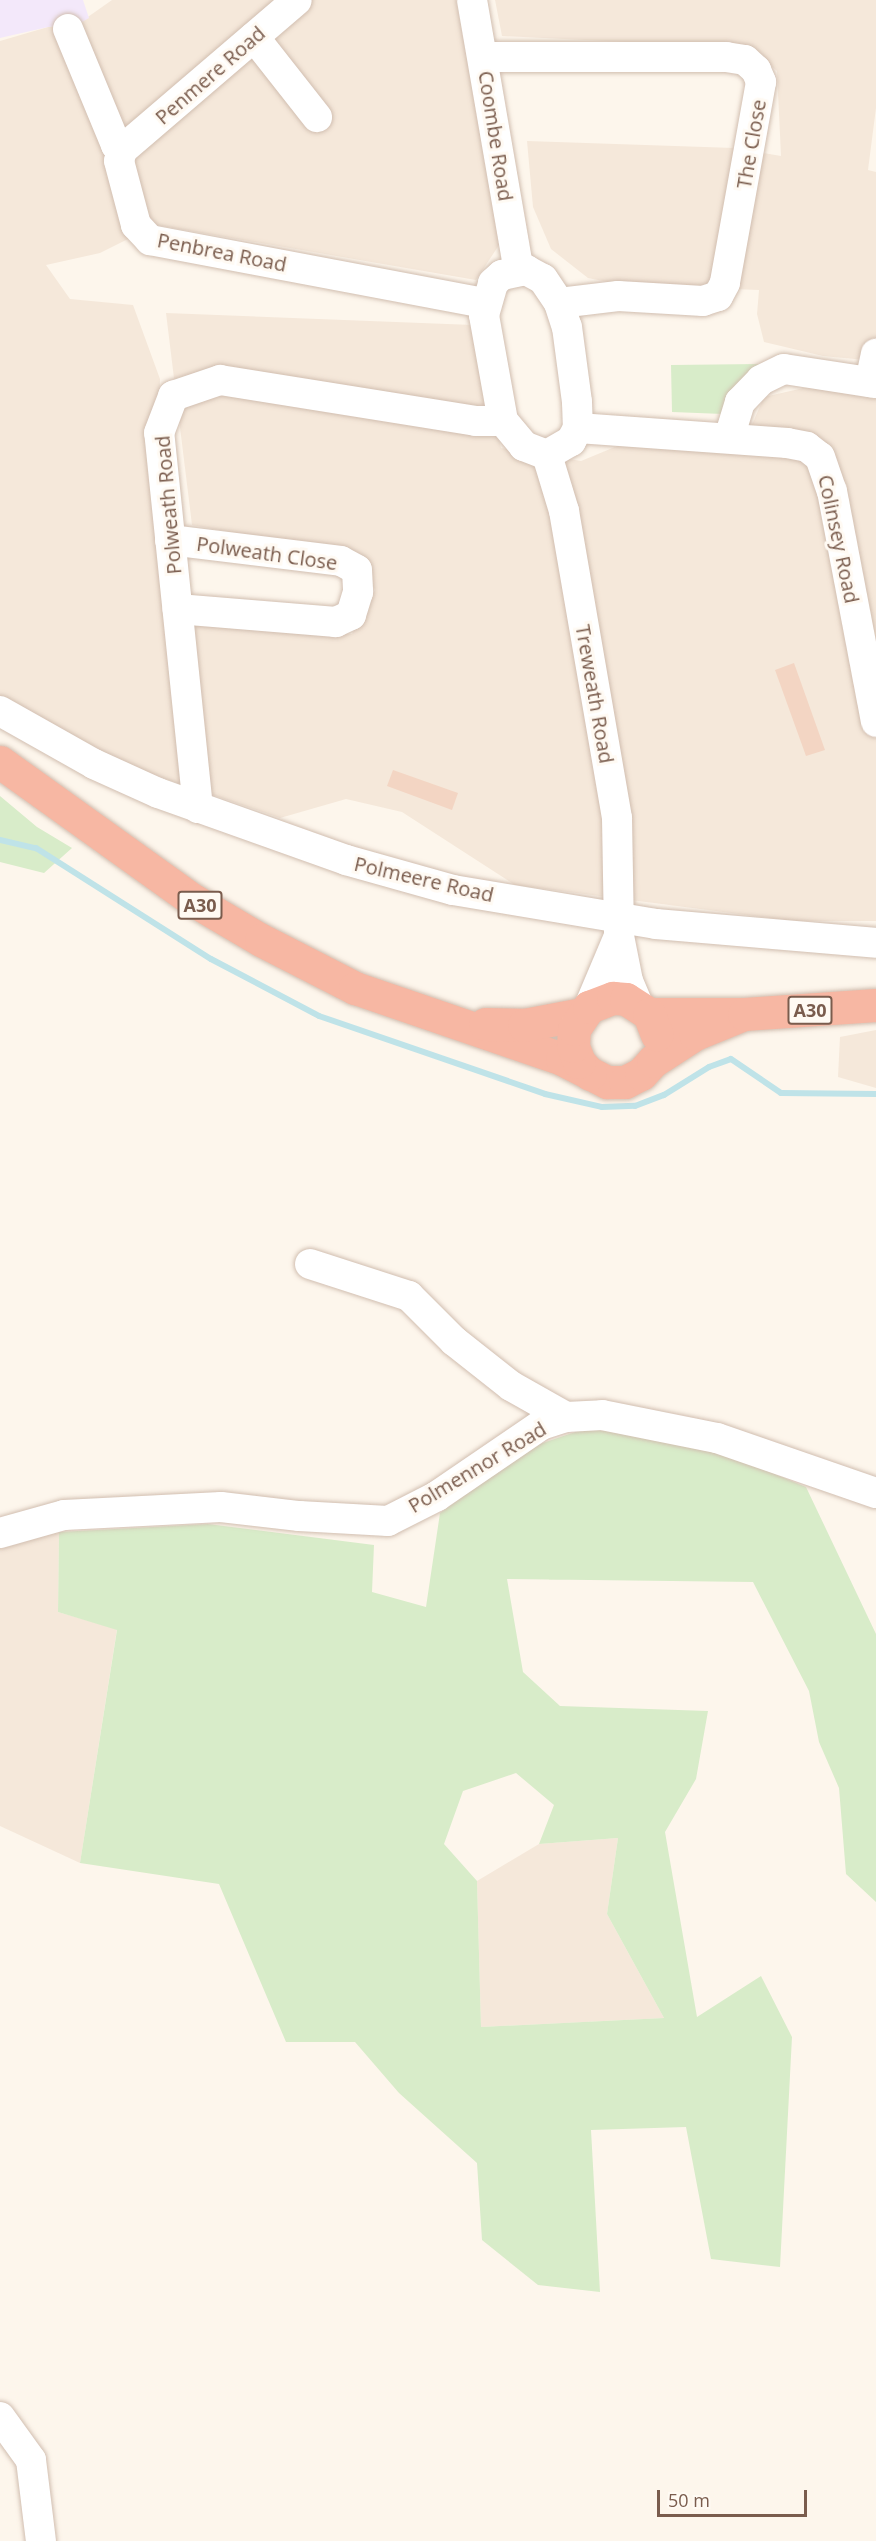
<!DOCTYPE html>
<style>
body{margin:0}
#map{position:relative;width:876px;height:2541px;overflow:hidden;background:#fdf6ec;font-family:"Open Sans",sans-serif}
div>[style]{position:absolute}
.residential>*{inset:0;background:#f5e8da}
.education>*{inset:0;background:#f3e8fa}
.green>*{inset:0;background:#d8ecc9}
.stream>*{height:6px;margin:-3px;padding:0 3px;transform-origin:3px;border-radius:3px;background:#bfe3e8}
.building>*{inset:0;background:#f3d5c3}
.roads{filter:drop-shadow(0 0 2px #d1beb0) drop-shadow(0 0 2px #d1beb0)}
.minor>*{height:30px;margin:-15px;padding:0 15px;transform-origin:15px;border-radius:15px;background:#fff}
.highway>*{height:33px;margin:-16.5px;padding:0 16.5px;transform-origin:16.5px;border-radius:16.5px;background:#f7b7a3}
span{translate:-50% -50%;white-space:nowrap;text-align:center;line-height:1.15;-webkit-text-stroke:6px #fffaf3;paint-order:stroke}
.shield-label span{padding:2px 4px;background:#fffaf3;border:2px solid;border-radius:4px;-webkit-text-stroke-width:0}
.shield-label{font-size:18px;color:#7a5c4d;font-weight:700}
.street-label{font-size:20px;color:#7a5c4d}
.scale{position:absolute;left:657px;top:2490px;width:150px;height:27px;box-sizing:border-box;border:3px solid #7a5c4d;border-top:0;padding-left:8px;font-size:18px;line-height:21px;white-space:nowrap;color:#7a5c4d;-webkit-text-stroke:4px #fffaf3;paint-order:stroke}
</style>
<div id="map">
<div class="residential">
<div style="clip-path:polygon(112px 0,456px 0,501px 242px,476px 280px,156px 225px,100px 253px,46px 265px,70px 299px,133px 305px,160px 379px,156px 535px,167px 619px,352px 634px,375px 590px,356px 555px,192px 525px,166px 313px,473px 325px,501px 448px,581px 461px,627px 442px,741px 450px,764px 397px,808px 387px,876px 399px,876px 921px,792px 921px,515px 885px,402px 812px,346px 799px,280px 818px,122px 764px,0 699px,0 41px,48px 27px,75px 26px)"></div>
<div style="clip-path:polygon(495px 0,876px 0,876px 108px,868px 170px,876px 172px,876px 361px,823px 356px,764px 342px,757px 314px,759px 290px,623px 285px,588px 278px,551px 249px,533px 207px,527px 141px,734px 148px,781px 156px,777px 71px,750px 48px,502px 36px)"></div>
<div style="clip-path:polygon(876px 1030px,876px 1088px,838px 1077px,840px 1037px)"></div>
<div style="clip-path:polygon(59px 1532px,58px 1612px,117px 1629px,80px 1863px,0 1826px,0 1549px)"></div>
<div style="clip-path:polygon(618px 1838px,607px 1914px,664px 2018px,481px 2027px,477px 1881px,539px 1844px)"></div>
</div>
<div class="education">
<div style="clip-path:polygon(0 0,83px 0,89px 18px,75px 26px,48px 27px,0 38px)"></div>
</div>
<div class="green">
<div style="clip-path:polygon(759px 364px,723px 414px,672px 412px,671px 365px)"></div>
<div style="clip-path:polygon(0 796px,37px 827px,72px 848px,44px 873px,0 862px)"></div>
<div style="clip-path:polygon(evenodd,587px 1428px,714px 1449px,806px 1487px,876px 1634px,876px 1902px,846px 1874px,839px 1788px,819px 1742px,809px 1691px,753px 1582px,507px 1579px,523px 1672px,560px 1706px,708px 1711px,696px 1779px,665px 1832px,697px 2017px,761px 1976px,792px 2037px,780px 2267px,711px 2259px,686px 2127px,591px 2130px,600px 2292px,538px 2285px,482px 2240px,477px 2163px,399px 2093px,355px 2042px,286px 2042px,219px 1884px,80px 1863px,117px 1630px,58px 1612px,59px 1532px,208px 1524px,374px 1545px,372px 1592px,426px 1607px,440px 1513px,534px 1446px,587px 1428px,516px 1773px,554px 1805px,539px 1844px,618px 1838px,607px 1914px,664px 2018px,481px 2027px,477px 1881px,444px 1844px,463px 1791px,516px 1773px)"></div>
</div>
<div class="stream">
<div style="left:0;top:840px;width:37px;rotate:13deg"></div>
<div style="left:36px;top:848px;width:207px;rotate:32.4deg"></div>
<div style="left:211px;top:959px;width:122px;rotate:27.8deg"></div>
<div style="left:319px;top:1016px;width:239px;rotate:19deg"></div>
<div style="left:545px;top:1094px;width:58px;rotate:12.8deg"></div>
<div style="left:602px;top:1107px;width:33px;rotate:-2deg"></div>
<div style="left:635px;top:1106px;width:31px;rotate:-21deg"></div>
<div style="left:664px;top:1095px;width:53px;rotate:-31.9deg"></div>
<div style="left:709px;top:1067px;width:23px;rotate:-20deg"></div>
<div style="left:731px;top:1059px;width:60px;rotate:34.2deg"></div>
<div style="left:781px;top:1093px;width:95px;rotate:0.6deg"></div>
</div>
<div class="building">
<div style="clip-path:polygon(794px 663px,825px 750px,806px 756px,775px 670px)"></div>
<div style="clip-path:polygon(393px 770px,458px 793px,452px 810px,387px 786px)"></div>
</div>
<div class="roads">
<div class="minor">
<div style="left:472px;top:0;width:275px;rotate:80.2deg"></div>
<div style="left:68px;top:29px;width:126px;rotate:67.5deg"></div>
<div style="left:116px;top:145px;width:8px;rotate:40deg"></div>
<div style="left:122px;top:150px;width:11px;rotate:105deg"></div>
<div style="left:119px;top:161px;width:66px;rotate:75.1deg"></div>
<div style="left:136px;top:225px;width:21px;rotate:47deg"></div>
<div style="left:150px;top:240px;width:341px;rotate:10.7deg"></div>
<div style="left:254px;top:37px;width:102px;rotate:51.8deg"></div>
<div style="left:483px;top:57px;width:243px"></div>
<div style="left:726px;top:57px;width:19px;rotate:9deg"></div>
<div style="left:745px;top:60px;width:15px;rotate:42deg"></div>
<div style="left:756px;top:70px;width:13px;rotate:67deg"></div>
<div style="left:761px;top:82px;width:204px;rotate:100.2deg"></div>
<div style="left:725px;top:283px;width:15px;rotate:118deg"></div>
<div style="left:718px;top:296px;width:16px;rotate:162deg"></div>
<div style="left:703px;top:301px;width:85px;rotate:-176.6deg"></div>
<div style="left:618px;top:296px;width:59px;rotate:173.2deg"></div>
<div style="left:122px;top:150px;width:230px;rotate:-40.6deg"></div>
<div style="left:526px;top:270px;width:19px;rotate:28deg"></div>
<div style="left:543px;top:279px;width:29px;rotate:56deg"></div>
<div style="left:559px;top:303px;width:25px;rotate:72deg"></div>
<div style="left:567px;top:327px;width:76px;rotate:82.4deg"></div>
<div style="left:577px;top:402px;width:26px;rotate:88deg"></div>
<div style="left:578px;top:428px;width:15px;rotate:118deg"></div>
<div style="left:571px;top:441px;width:28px;rotate:150deg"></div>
<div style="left:547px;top:455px;width:25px;rotate:-159deg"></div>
<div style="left:524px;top:446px;width:33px;rotate:-130deg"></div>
<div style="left:503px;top:421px;width:108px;rotate:-100.2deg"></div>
<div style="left:484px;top:315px;width:33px;rotate:-74deg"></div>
<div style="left:493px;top:283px;width:12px;rotate:-42deg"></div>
<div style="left:502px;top:275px;width:25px;rotate:-12deg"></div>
<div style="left:870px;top:382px;width:29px;rotate:-78deg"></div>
<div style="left:578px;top:428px;width:210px;rotate:4.1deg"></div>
<div style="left:787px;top:443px;width:20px;rotate:11deg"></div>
<div style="left:807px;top:447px;width:16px;rotate:38deg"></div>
<div style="left:820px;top:457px;width:36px;rotate:71deg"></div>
<div style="left:832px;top:491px;width:235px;rotate:79.2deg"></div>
<div style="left:729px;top:438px;width:38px;rotate:-73deg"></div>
<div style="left:740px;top:402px;width:30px;rotate:-46deg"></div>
<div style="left:761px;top:380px;width:25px;rotate:-26deg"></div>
<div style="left:784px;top:369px;width:93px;rotate:8.7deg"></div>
<div style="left:547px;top:455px;width:59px;rotate:73.1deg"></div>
<div style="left:564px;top:511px;width:312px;rotate:80.2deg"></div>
<div style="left:617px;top:818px;width:118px;rotate:89deg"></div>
<div style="left:619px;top:936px;width:46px;rotate:78.7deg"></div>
<div style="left:628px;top:981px;width:25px;rotate:67deg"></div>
<div style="left:170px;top:540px;width:172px;rotate:7deg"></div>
<div style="left:341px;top:561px;width:18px;rotate:29deg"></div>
<div style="left:357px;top:570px;width:22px;rotate:87deg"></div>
<div style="left:358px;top:592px;width:24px;rotate:107deg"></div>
<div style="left:351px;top:615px;width:17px;rotate:155deg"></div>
<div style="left:336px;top:622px;width:159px;rotate:-175.3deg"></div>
<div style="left:0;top:711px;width:108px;rotate:29.4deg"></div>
<div style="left:94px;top:764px;width:70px;rotate:24.4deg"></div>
<div style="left:158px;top:793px;width:200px;rotate:19.6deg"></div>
<div style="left:346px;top:860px;width:111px;rotate:15.7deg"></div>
<div style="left:453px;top:890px;width:206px;rotate:9.5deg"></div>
<div style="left:656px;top:924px;width:221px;rotate:4.9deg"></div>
<div style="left:198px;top:808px;width:377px;rotate:-95.9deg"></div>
<div style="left:159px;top:433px;width:40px;rotate:-69deg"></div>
<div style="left:173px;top:396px;width:50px;rotate:-18.8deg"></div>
<div style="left:220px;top:380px;width:258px;rotate:9.1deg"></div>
<div style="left:475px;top:421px;width:28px"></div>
<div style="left:589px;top:1007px;width:77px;rotate:-67.1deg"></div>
<div style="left:310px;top:1264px;width:104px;rotate:17.9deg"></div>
<div style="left:409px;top:1296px;width:64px;rotate:45deg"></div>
<div style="left:454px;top:1341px;width:73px;rotate:38.3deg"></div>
<div style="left:511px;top:1386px;width:63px;rotate:29.4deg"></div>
<div style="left:0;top:1533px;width:66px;rotate:-15.7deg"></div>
<div style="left:64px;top:1515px;width:157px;rotate:-2.9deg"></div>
<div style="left:221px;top:1507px;width:79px;rotate:6.6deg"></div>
<div style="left:299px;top:1516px;width:89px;rotate:3.2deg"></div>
<div style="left:388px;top:1521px;width:55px;rotate:-27deg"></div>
<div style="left:437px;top:1496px;width:126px;rotate:-34.3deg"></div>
<div style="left:541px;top:1425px;width:26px;rotate:-18deg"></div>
<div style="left:566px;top:1417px;width:36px;rotate:-3deg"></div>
<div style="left:602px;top:1415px;width:117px;rotate:11.3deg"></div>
<div style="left:717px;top:1438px;width:168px;rotate:19.1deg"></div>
<div style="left:0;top:2417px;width:53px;rotate:54.2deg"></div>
<div style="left:31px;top:2460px;width:82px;rotate:83deg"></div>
</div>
<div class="highway">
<div style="left:0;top:762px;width:237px;rotate:35.6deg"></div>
<div style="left:193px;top:900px;width:79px;rotate:30.5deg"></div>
<div style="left:261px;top:940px;width:106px;rotate:27.1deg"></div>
<div style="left:355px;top:988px;width:219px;rotate:18.9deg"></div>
<div style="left:562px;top:1059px;width:51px;rotate:27.1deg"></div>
<div style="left:607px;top:1082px;width:18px"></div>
<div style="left:625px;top:1082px;width:18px;rotate:-27deg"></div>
<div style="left:641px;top:1074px;width:18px;rotate:-47deg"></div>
<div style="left:653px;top:1061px;width:50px;rotate:-32.7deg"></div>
<div style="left:695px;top:1034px;width:53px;rotate:-22.2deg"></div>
<div style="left:649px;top:1014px;width:95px"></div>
<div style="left:744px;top:1014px;width:132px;rotate:-3.9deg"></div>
<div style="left:485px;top:1024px;width:39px;rotate:1deg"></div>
<div style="left:524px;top:1025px;width:59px;rotate:-10.7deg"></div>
<div style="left:590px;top:1074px;width:16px;rotate:-133deg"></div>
<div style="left:579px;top:1062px;width:17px;rotate:-111deg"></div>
<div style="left:573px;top:1046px;width:17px;rotate:-87deg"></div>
<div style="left:574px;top:1029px;width:27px;rotate:-56deg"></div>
<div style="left:589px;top:1007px;width:26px;rotate:-21deg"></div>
<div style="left:613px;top:998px;width:13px;rotate:4deg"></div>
<div style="left:626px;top:999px;width:27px;rotate:33deg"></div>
<div style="left:649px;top:1014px;width:22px;rotate:69deg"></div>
</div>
</div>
<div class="shield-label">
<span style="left:200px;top:905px">A30</span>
<span style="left:810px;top:1010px">A30</span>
</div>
<div class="street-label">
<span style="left:210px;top:75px;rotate:-41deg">Penmere Road</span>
<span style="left:496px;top:136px;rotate:81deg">Coombe Road</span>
<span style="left:751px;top:144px;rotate:-80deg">The Close</span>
<span style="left:222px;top:252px;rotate:11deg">Penbrea Road</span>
<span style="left:168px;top:505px;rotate:-95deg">Polweath Road</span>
<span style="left:839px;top:539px;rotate:78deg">Colinsey Road</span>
<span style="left:267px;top:553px;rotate:8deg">Polweath Close</span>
<span style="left:595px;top:694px;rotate:80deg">Treweath Road</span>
<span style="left:424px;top:879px;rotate:13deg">Polmeere Road</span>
<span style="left:477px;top:1467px;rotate:-31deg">Polmennor Road</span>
</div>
<div class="scale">50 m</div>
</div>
